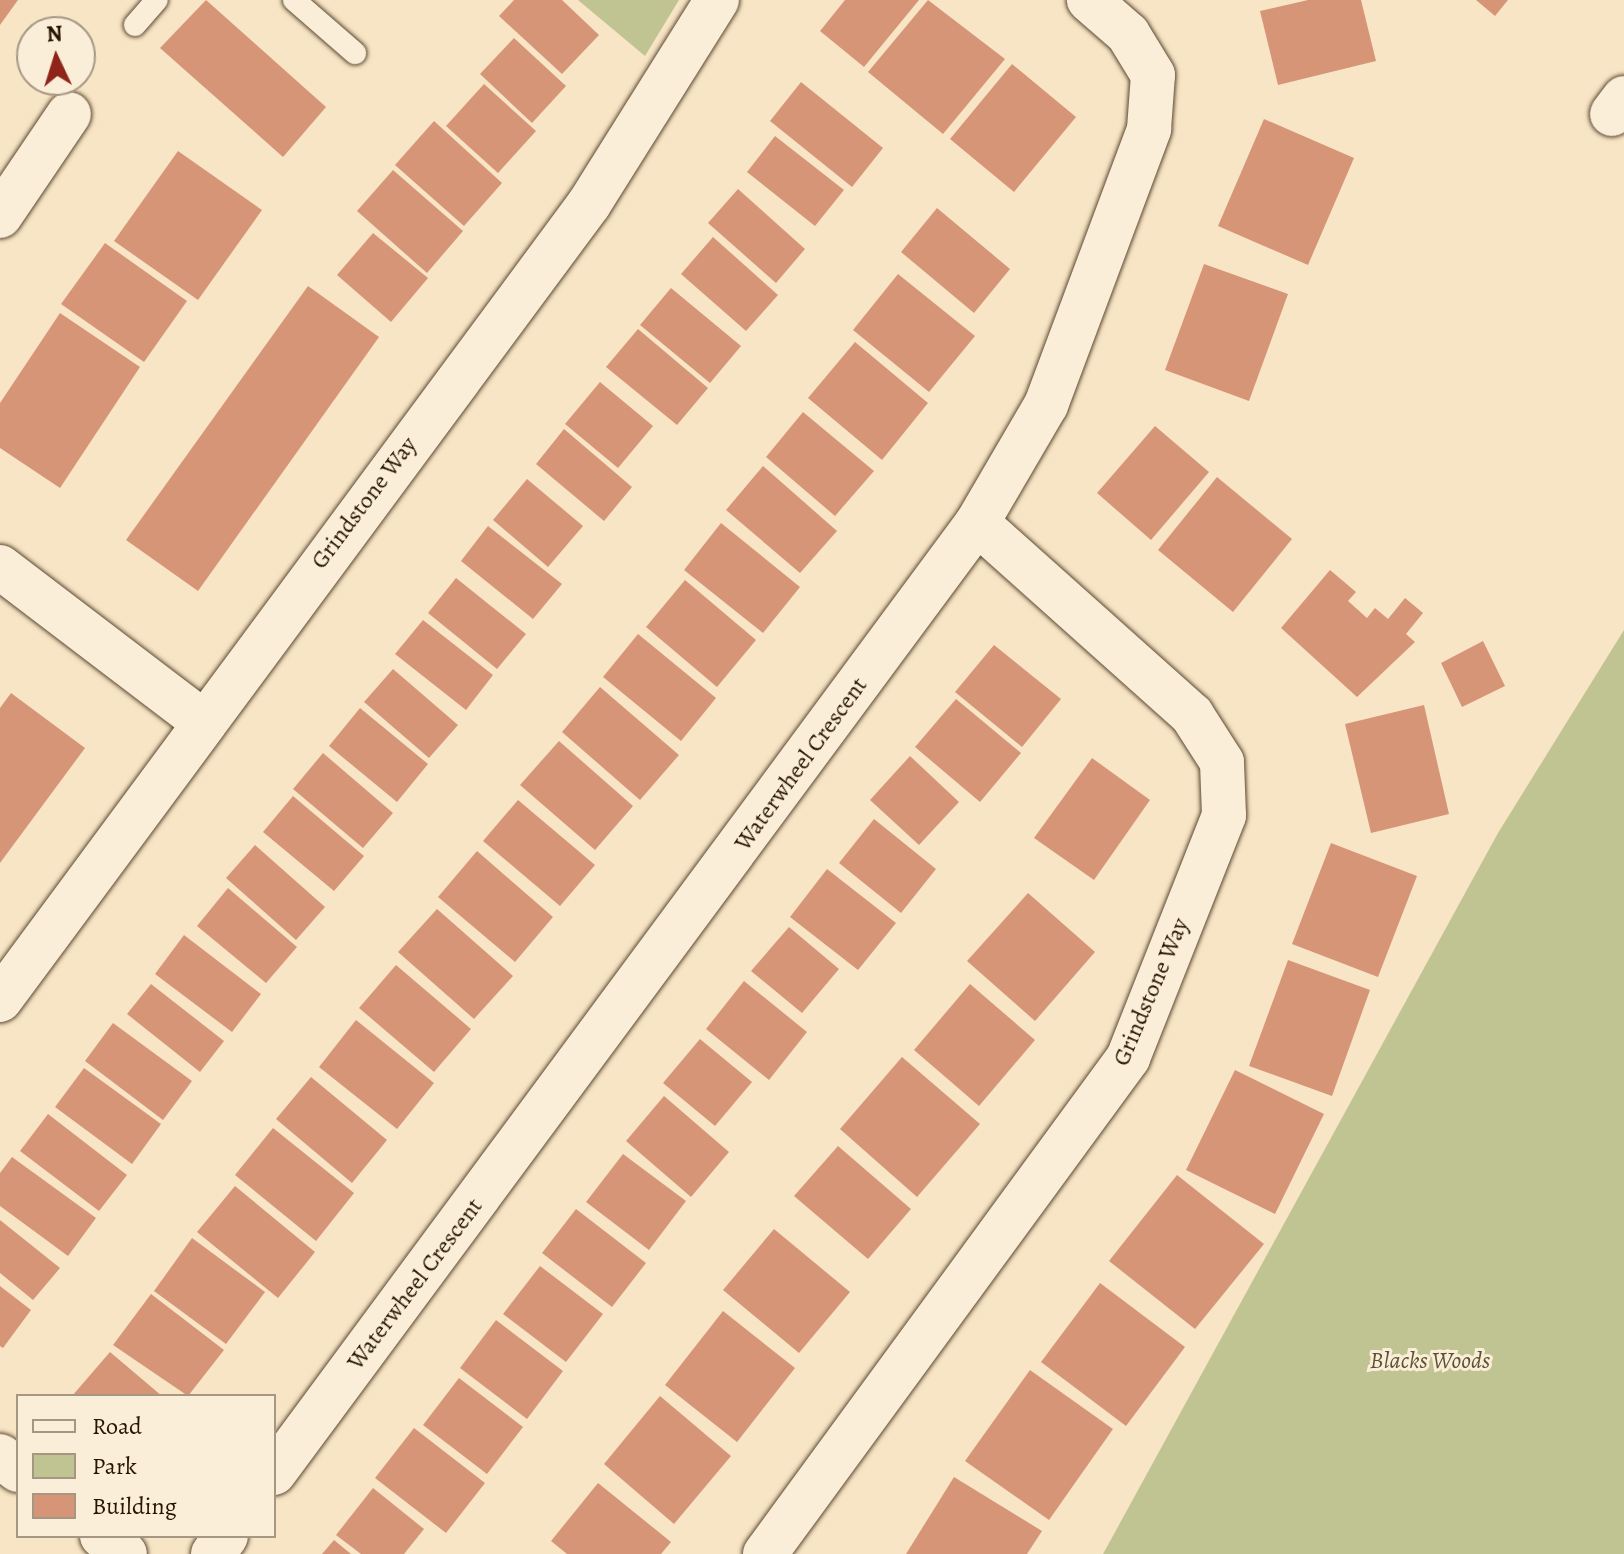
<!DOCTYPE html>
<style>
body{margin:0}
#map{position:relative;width:1624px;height:1554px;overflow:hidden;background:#f8e5c5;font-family:Alegreya,serif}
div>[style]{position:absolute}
.green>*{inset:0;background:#c0c392}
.building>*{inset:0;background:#d79578}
.roads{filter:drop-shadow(0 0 2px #5c4932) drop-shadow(0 0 2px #5c4932)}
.lane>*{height:22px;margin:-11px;padding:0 11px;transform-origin:11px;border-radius:11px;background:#faeed9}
.street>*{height:44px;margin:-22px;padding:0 22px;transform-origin:22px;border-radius:22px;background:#faeed9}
span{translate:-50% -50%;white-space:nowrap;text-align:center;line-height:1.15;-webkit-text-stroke:6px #faeed9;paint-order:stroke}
.street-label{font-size:24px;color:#281501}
.park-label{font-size:24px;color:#5d5234;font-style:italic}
.legend{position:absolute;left:16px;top:1394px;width:260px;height:144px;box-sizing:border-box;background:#faeed9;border:2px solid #a69783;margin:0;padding:10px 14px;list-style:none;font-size:24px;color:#281501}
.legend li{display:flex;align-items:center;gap:16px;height:40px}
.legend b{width:40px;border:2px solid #a69783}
.north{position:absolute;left:16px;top:16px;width:80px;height:80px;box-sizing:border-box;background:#faeed9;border:2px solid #a69783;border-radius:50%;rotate:356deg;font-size:22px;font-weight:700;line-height:32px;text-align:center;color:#281501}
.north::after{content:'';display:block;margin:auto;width:28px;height:36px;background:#8f2418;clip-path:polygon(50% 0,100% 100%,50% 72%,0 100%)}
</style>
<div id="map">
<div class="green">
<div style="clip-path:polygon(578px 0,679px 0,645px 56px)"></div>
<div style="clip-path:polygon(1624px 630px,1624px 1554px,1103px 1554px,1498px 833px)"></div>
</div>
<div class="building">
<div style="clip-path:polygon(0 0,18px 0,0 25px)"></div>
<div style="clip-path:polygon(206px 0,326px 107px,283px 157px,160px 48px)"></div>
<div style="clip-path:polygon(514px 0,562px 0,599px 35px,562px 74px,499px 16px)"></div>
<div style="clip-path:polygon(845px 0,919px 0,864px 67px,820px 31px)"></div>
<div style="clip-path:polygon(928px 0,1005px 59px,943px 134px,868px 72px)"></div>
<div style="clip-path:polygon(1308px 0,1361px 0,1376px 61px,1278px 85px,1260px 11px)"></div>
<div style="clip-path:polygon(1476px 0,1508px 0,1495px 16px)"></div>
<div style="clip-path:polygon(514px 38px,566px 86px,532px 123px,480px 74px)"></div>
<div style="clip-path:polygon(1012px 64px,1076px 117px,1014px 192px,950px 139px)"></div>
<div style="clip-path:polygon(801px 82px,883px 148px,852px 187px,770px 121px)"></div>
<div style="clip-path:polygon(484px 84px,536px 131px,498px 173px,446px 126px)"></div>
<div style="clip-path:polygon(1264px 119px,1354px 158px,1308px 265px,1218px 226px)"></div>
<div style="clip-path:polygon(434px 121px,502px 183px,464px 226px,395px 165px)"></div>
<div style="clip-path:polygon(775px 136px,844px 190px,815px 226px,747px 172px)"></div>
<div style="clip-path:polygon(178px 151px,262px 210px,198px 300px,114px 241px)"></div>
<div style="clip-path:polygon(393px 170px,463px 231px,427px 273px,357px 211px)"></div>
<div style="clip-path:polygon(738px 189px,805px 249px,776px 283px,708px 223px)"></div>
<div style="clip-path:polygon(937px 208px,1010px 269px,974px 313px,901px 252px)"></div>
<div style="clip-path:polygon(373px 233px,428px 278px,391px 322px,337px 275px)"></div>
<div style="clip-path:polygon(713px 237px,778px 295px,746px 331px,681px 274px)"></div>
<div style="clip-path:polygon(105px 243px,187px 301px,144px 362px,61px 304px)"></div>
<div style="clip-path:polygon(1204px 264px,1288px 294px,1249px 401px,1165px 370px)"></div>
<div style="clip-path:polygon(898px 274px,975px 336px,929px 392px,853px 330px)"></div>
<div style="clip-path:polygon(308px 286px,379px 337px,198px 591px,126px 540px)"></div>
<div style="clip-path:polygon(671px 288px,741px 346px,710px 383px,640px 325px)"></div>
<div style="clip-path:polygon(60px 313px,140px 367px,60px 488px,0 448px,0 403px)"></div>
<div style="clip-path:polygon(638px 329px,708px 388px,677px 425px,606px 367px)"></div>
<div style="clip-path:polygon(855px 342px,928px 403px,882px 460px,808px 398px)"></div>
<div style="clip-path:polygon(600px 382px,653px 426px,618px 468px,565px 424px)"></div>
<div style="clip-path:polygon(803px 412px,874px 471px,835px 516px,766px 457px)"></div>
<div style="clip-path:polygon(1155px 426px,1209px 472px,1151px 540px,1097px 493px)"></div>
<div style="clip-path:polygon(564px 429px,632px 487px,604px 521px,536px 464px)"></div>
<div style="clip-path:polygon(763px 466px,837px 531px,800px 573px,726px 510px)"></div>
<div style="clip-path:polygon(1217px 477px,1292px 539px,1233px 612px,1158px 550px)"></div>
<div style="clip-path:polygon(527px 479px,583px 526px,548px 567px,493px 520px)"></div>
<div style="clip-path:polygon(721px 523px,800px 587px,763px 633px,684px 570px)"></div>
<div style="clip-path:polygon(488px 526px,562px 584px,533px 619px,461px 561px)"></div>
<div style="clip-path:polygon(1330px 570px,1356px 592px,1348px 601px,1367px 618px,1375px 608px,1388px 619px,1405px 598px,1423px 613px,1406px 634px,1415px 642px,1357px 697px,1281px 628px)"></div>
<div style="clip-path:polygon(456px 578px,526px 634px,497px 669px,428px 613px)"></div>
<div style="clip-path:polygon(685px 580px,756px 640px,717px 687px,646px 627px)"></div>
<div style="clip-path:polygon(423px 620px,493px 675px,466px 710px,395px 654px)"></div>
<div style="clip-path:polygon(638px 634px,716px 698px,681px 741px,603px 677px)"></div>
<div style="clip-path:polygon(1483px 641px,1505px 686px,1462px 707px,1441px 663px)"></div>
<div style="clip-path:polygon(994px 645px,1061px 699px,1022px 747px,955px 692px)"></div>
<div style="clip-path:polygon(393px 669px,458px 725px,429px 758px,364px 702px)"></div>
<div style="clip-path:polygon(600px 687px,679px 755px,640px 800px,562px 732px)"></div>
<div style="clip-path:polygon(11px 693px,85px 748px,0 863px,0 708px)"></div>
<div style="clip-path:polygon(956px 699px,1021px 753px,980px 802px,915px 747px)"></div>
<div style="clip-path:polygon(1424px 705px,1449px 814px,1371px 833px,1345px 724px)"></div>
<div style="clip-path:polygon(360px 708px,428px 764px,397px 802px,329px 746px)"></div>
<div style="clip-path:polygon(559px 741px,633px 806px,595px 850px,520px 785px)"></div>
<div style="clip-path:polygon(323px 753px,393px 813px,363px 848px,293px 789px)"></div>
<div style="clip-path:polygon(910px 756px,959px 802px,919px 845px,870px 800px)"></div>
<div style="clip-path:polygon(1092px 758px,1150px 800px,1094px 880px,1034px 838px)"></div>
<div style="clip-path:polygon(293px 796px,364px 856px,334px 891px,263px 832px)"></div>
<div style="clip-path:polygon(518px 800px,595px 865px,560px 906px,483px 841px)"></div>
<div style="clip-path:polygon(874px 819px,936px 869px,901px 913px,839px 863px)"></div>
<div style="clip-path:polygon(1331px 843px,1417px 876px,1378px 977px,1292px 944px)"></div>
<div style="clip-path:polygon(255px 845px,325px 907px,296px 940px,226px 878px)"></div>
<div style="clip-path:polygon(477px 851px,553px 917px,515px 962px,438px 897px)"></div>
<div style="clip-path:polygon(827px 869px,896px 923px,858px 970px,790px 917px)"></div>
<div style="clip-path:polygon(228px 888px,297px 947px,266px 983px,197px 926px)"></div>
<div style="clip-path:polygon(1028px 893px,1095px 952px,1035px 1021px,967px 961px)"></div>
<div style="clip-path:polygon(437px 909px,513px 976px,474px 1019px,398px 952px)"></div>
<div style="clip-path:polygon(789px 927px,839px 969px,802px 1013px,751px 971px)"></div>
<div style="clip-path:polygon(184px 935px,261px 994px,232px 1032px,155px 974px)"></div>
<div style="clip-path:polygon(1288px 960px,1370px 990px,1332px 1096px,1249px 1066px)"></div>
<div style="clip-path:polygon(396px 965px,471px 1029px,434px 1072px,359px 1008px)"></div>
<div style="clip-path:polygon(744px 981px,807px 1032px,769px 1080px,706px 1029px)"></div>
<div style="clip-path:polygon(151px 984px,224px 1041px,200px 1072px,127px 1014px)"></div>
<div style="clip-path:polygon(970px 984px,1035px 1040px,979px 1106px,914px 1050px)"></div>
<div style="clip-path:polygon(356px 1020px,434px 1083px,397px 1129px,319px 1067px)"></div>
<div style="clip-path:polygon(113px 1023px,192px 1081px,163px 1120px,85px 1061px)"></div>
<div style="clip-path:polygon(700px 1039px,752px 1082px,715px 1126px,663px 1083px)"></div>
<div style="clip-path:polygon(902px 1057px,980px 1124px,917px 1197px,840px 1129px)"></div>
<div style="clip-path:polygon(84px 1068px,161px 1124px,132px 1164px,55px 1107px)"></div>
<div style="clip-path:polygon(1235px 1070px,1324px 1114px,1275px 1214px,1186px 1170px)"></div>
<div style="clip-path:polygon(311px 1077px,387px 1140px,352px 1183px,276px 1119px)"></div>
<div style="clip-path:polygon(664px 1096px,729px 1152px,691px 1197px,626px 1141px)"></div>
<div style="clip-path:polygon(48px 1114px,127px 1175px,99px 1211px,20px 1151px)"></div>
<div style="clip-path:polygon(273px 1128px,354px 1193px,316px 1241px,235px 1175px)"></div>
<div style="clip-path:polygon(838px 1146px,911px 1209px,868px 1259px,794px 1196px)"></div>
<div style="clip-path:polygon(623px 1154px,686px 1201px,649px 1250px,586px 1202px)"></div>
<div style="clip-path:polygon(12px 1157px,96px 1218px,68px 1256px,0 1206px,0 1173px)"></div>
<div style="clip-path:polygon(1177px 1175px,1264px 1244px,1195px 1329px,1109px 1261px)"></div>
<div style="clip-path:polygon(235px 1186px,315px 1252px,278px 1298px,197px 1232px)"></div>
<div style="clip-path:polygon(576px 1209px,646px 1263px,612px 1307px,542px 1253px)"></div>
<div style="clip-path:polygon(0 1220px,60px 1268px,33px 1300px,0 1273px)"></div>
<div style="clip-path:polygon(774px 1229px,850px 1292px,799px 1353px,723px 1290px)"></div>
<div style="clip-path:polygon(192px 1238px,265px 1292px,226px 1344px,154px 1291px)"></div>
<div style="clip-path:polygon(540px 1266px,603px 1314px,566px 1362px,503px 1314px)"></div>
<div style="clip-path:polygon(1100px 1283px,1185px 1347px,1126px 1426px,1041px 1362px)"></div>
<div style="clip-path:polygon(0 1286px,31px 1310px,3px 1348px,0 1346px)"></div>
<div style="clip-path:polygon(151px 1294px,224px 1350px,188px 1396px,113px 1345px)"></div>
<div style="clip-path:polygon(723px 1311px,795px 1368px,737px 1442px,665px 1385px)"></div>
<div style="clip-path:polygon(496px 1320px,563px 1371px,527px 1419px,460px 1368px)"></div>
<div style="clip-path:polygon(110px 1352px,162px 1396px,72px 1396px)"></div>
<div style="clip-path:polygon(1030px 1370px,1113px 1429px,1049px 1520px,965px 1461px)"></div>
<div style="clip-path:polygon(459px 1378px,523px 1427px,487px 1474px,423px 1425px)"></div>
<div style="clip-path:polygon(660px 1396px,731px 1456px,674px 1524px,604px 1464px)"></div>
<div style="clip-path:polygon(414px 1428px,485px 1483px,446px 1533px,375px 1478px)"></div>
<div style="clip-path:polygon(954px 1477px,1042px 1531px,1027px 1554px,906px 1554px)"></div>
<div style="clip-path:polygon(598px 1483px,671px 1542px,661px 1554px,567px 1554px,551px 1541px)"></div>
<div style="clip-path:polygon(373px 1488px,424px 1529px,404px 1554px,361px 1554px,336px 1535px)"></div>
<div style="clip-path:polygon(334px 1540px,351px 1554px,322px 1554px)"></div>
</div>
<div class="roads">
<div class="lane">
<div style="left:294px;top:0;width:81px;rotate:41deg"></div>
<div style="left:135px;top:25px;width:33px;rotate:-49deg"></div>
</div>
<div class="street">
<div style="left:1612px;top:114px;width:20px;rotate:-53deg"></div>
<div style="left:0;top:216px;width:123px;rotate:-55.9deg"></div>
<div style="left:0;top:567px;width:253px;rotate:37.3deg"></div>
<div style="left:0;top:1000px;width:990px;rotate:-53.5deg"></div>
<div style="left:589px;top:204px;width:241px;rotate:-57.9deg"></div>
<div style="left:0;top:1456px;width:23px;rotate:38deg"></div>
<div style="left:274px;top:1473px;width:1182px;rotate:-53.5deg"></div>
<div style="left:977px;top:523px;width:137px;rotate:-59.7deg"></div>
<div style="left:1046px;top:405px;width:295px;rotate:-69.5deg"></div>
<div style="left:1149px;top:129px;width:54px;rotate:-85.8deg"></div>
<div style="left:1153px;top:75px;width:48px;rotate:-121.4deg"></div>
<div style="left:1128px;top:34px;width:52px;rotate:-138.9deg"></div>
<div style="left:102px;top:1536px;width:29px;rotate:38deg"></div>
<div style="left:213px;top:1554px;width:22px;rotate:-54deg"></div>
<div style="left:765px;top:1554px;width:615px;rotate:-53.8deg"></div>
<div style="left:1128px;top:1058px;width:261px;rotate:-68.4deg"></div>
<div style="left:1224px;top:815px;width:53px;rotate:-92.2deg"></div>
<div style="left:1222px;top:762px;width:56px;rotate:-122.6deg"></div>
<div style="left:1192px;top:715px;width:288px;rotate:-138.2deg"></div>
</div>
</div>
<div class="street-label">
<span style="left:364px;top:503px;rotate:-53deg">Grindstone Way</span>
<span style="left:801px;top:764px;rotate:-54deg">Waterwheel Crescent</span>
<span style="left:1151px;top:992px;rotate:-67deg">Grindstone Way</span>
<span style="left:415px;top:1284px;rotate:-53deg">Waterwheel Crescent</span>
</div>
<div class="park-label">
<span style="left:1430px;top:1361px">Blacks Woods</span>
</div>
<ul class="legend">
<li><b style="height:10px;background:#faeed9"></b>Road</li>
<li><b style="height:22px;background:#c0c392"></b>Park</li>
<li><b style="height:22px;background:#d79578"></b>Building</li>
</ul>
<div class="north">N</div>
</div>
